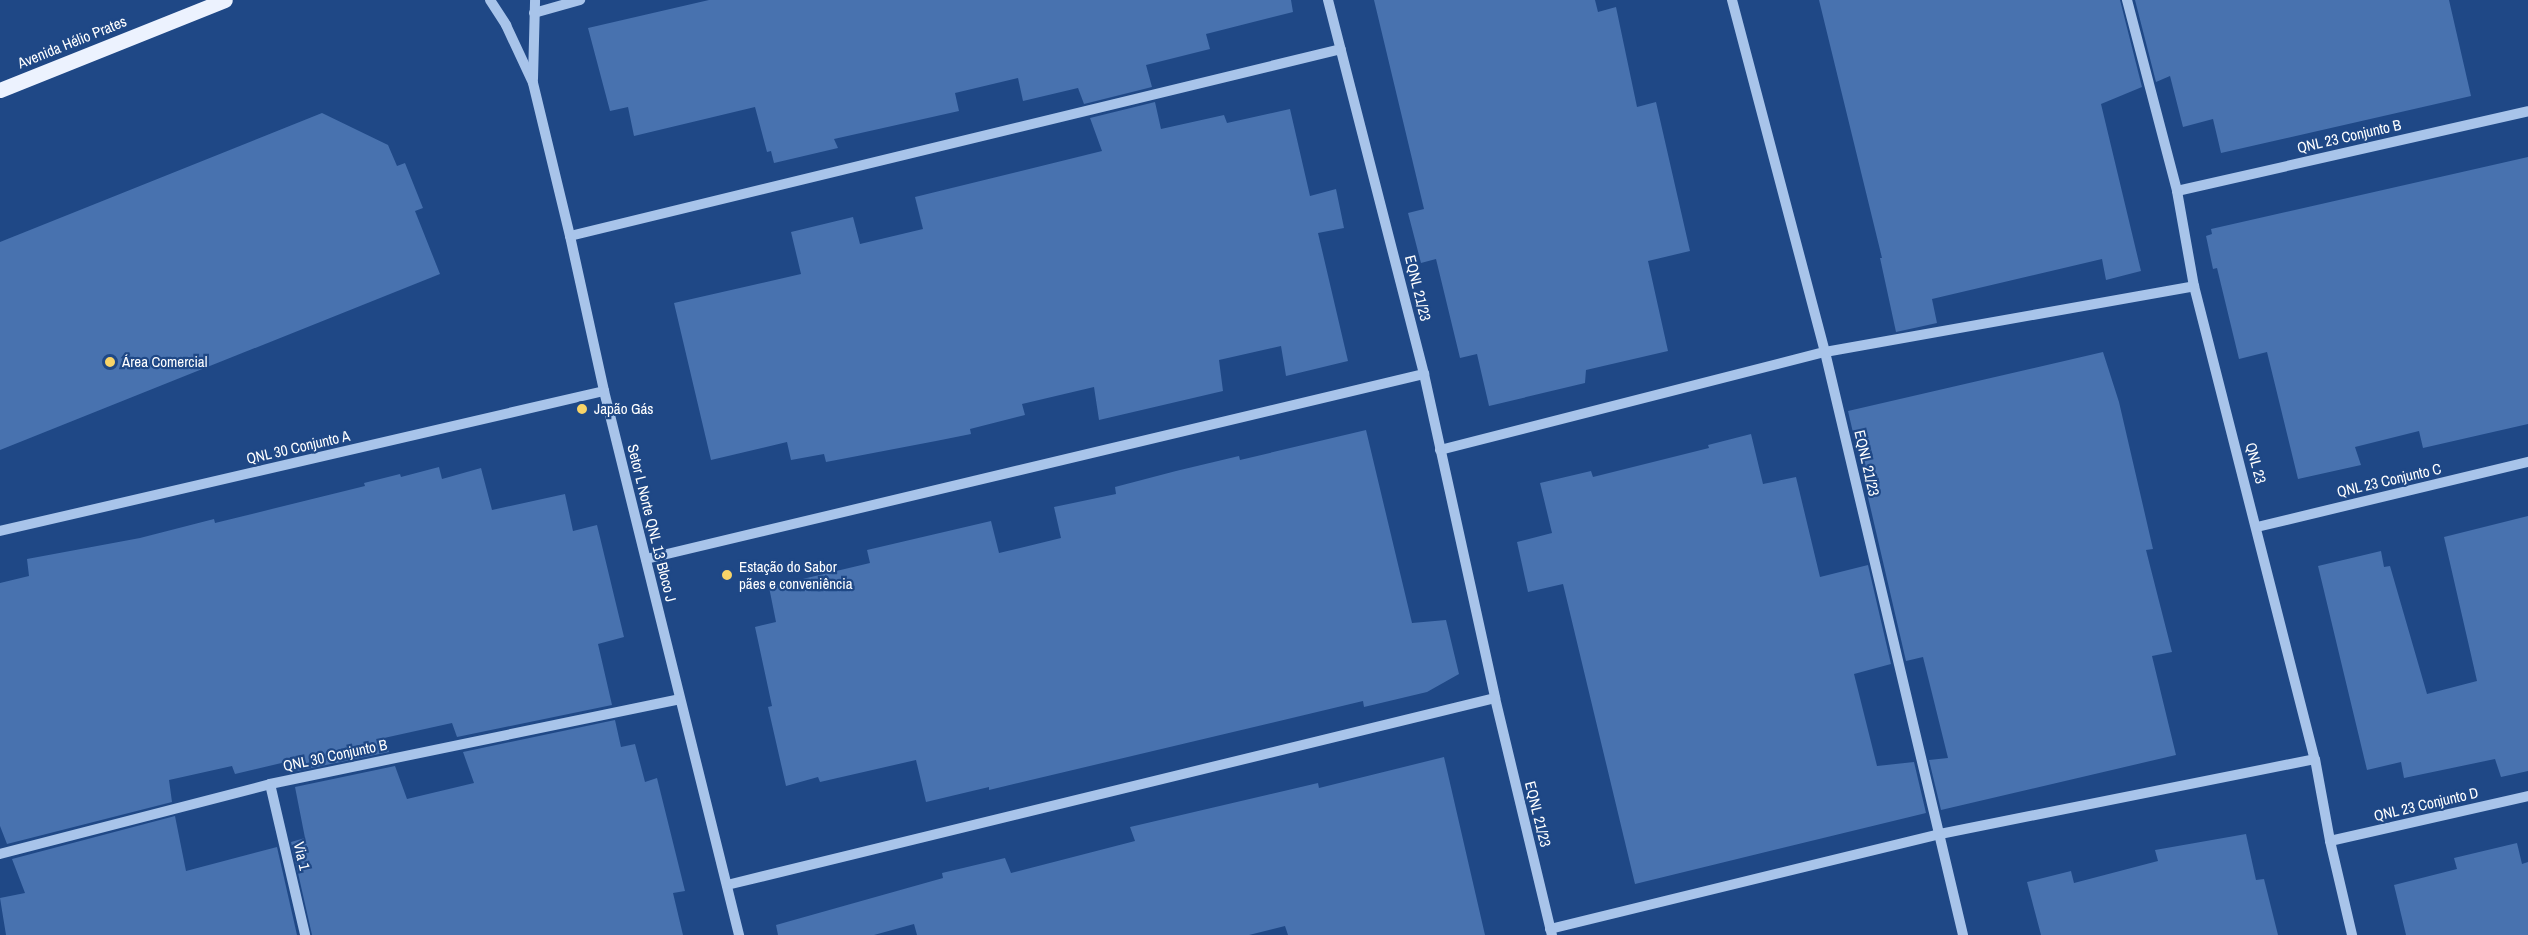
<!DOCTYPE html>
<meta charset="utf-8">
<style>
body{margin:0}
#map{position:relative;width:2528px;height:935px;overflow:hidden;background:#1f4886;font-family:"Archivo Narrow",sans-serif}
div>[style]{position:absolute}
.building>*{inset:0;background:#4872af}
.minor>*{height:10px;margin:-5px;padding:0 5px;transform-origin:5px;border-radius:5px;background:#a8c4ea}
.major>*{height:15px;margin:-7.5px;padding:0 7.5px;transform-origin:7.5px;border-radius:7.5px;background:#ecf2fe}
.dots>*{width:16px;height:16px;translate:-50% -50%;box-sizing:border-box;border:3px solid #1f4886;border-radius:50%}
span{translate:-50% -50%;white-space:nowrap;text-align:center;line-height:1.15;-webkit-text-stroke:4.5px #1f4886;paint-order:stroke}
.street-label{font-size:15px;color:#fff}
.poi-label{font-size:15px;color:#fff}
.left{translate:0 -50%;text-align:left}
</style>
<div id="map">
<div class="building">
<div style="clip-path:polygon(709px 0,1291px 0,1293px 12px,1206px 34px,1210px 49px,1146px 65px,1152px 87px,1084px 104px,1078px 88px,1023px 101px,1018px 78px,955px 93px,959px 111px,834px 139px,838px 148px,774px 163px,771px 151px,767px 152px,755px 107px,634px 136px,628px 107px,610px 111px,588px 28px)"></div>
<div style="clip-path:polygon(1374px 0,1595px 0,1598px 12px,1616px 7px,1637px 107px,1656px 102px,1690px 251px,1648px 261px,1668px 351px,1586px 370px,1585px 383px,1489px 406px,1477px 354px,1460px 358px,1436px 259px,1421px 263px,1408px 213px,1424px 209px)"></div>
<div style="clip-path:polygon(1819px 0,2120px 0,2142px 87px,2101px 104px,2141px 271px,2106px 280px,2102px 259px,1932px 299px,1937px 323px,1896px 332px,1880px 258px,1882px 258px)"></div>
<div style="clip-path:polygon(2135px 0,2449px 0,2471px 96px,2221px 153px,2213px 119px,2183px 127px,2170px 76px,2156px 82px)"></div>
<div style="clip-path:polygon(1155px 102px,1161px 129px,1224px 115px,1227px 123px,1290px 109px,1310px 196px,1336px 189px,1344px 228px,1318px 233px,1348px 361px,1286px 376px,1281px 346px,1219px 360px,1223px 391px,1099px 420px,1094px 387px,1022px 404px,1025px 415px,970px 429px,971px 434px,936px 441px,826px 462px,824px 454px,791px 460px,787px 442px,711px 460px,674px 303px,801px 274px,791px 232px,853px 217px,860px 244px,923px 229px,915px 197px,1102px 151px,1090px 118px)"></div>
<div style="clip-path:polygon(322px 113px,388px 145px,397px 166px,405px 163px,423px 208px,415px 211px,440px 274px,0 450px,0 242px)"></div>
<div style="clip-path:polygon(2528px 157px,2528px 424px,2423px 448px,2419px 431px,2355px 447px,2361px 465px,2298px 479px,2267px 352px,2239px 359px,2217px 268px,2213px 269px,2206px 236px,2212px 234px,2211px 229px)"></div>
<div style="clip-path:polygon(2103px 352px,2119px 402px,2141px 497px,2153px 549px,2146px 550px,2172px 652px,2152px 656px,2176px 755px,1941px 810px,1929px 760px,1948px 758px,1923px 657px,1906px 661px,1848px 411px)"></div>
<div style="clip-path:polygon(1366px 430px,1412px 623px,1446px 620px,1459px 674px,1427px 692px,1364px 707px,1363px 701px,989px 790px,989px 787px,926px 802px,916px 760px,820px 782px,818px 777px,786px 786px,768px 707px,772px 706px,755px 627px,776px 622px,769px 587px,870px 563px,867px 550px,991px 521px,999px 553px,1061px 538px,1054px 507px,1116px 494px,1115px 487px,1176px 471px,1239px 456px,1240px 460px)"></div>
<div style="clip-path:polygon(1751px 434px,1763px 484px,1796px 477px,1820px 577px,1868px 565px,1891px 664px,1854px 674px,1877px 766px,1914px 762px,1926px 813px,1635px 884px,1563px 584px,1528px 592px,1517px 542px,1552px 533px,1540px 483px,1591px 471px,1593px 477px,1709px 448px,1708px 445px)"></div>
<div style="clip-path:polygon(439px 467px,442px 479px,481px 468px,492px 510px,565px 494px,573px 531px,597px 525px,624px 637px,598px 644px,612px 705px,457px 737px,452px 723px,384px 738px,389px 752px,292px 772px,290px 761px,235px 774px,232px 766px,169px 780px,172px 802px,7px 844px,0 826px,0 583px,29px 576px,27px 559px,140px 538px,214px 519px,215px 523px,365px 486px,364px 483px,400px 474px,401px 477px)"></div>
<div style="clip-path:polygon(2528px 516px,2528px 771px,2501px 777px,2495px 759px,2404px 778px,2401px 762px,2367px 770px,2318px 566px,2381px 551px,2384px 567px,2390px 566px,2427px 694px,2477px 681px,2444px 537px)"></div>
<div style="clip-path:polygon(615px 720px,621px 747px,635px 744px,645px 782px,657px 778px,685px 891px,673px 893px,683px 935px,312px 935px,291px 842px,305px 838px,295px 787px,395px 766px,407px 799px,474px 783px,463px 752px)"></div>
<div style="clip-path:polygon(1444px 757px,1485px 935px,1288px 935px,1285px 926px,1249px 935px,917px 935px,914px 924px,874px 935px,778px 935px,776px 925px,943px 878px,942px 873px,1005px 858px,1011px 873px,1135px 841px,1130px 827px,1318px 783px,1319px 788px)"></div>
<div style="clip-path:polygon(175px 816px,186px 871px,277px 847px,297px 935px,6px 935px,0 898px,25px 893px,12px 859px)"></div>
<div style="clip-path:polygon(2246px 834px,2256px 880px,2264px 879px,2278px 935px,2041px 935px,2027px 882px,2071px 871px,2074px 883px,2158px 861px,2155px 850px)"></div>
<div style="clip-path:polygon(2517px 843px,2522px 864px,2528px 862px,2528px 935px,2406px 935px,2394px 885px,2457px 869px,2454px 858px)"></div>
</div>
<div class="minor">
<div style="left:490px;top:0;width:30px;rotate:57deg"></div>
<div style="left:506px;top:25px;width:64px;rotate:65deg"></div>
<div style="left:533px;top:83px;width:157px;rotate:76.4deg"></div>
<div style="left:570px;top:236px;width:159px;rotate:77.6deg"></div>
<div style="left:604px;top:391px;width:561px;rotate:76.06deg"></div>
<div style="left:1328px;top:0;width:386px;rotate:75.6deg"></div>
<div style="left:1424px;top:374px;width:332px;rotate:77.6deg"></div>
<div style="left:1495px;top:698px;width:244px;rotate:76.5deg"></div>
<div style="left:1732px;top:0;width:364px;rotate:75.2deg"></div>
<div style="left:1825px;top:352px;width:599px;rotate:76.68deg"></div>
<div style="left:2127px;top:0;width:197px;rotate:75.3deg"></div>
<div style="left:2177px;top:191px;width:97px;rotate:79.9deg"></div>
<div style="left:2194px;top:286px;width:488px;rotate:75.7deg"></div>
<div style="left:2315px;top:759px;width:83px;rotate:79.6deg"></div>
<div style="left:2330px;top:841px;width:97px;rotate:76.8deg"></div>
<div style="left:534px;top:13px;width:48px;rotate:-15.8deg"></div>
<div style="left:533px;top:79px;width:79px;rotate:-88.5deg"></div>
<div style="left:2177px;top:191px;width:360px;rotate:-12.8deg"></div>
<div style="left:570px;top:236px;width:793px;rotate:-13.63deg"></div>
<div style="left:1440px;top:450px;width:397px;rotate:-14.3deg"></div>
<div style="left:1825px;top:352px;width:375px;rotate:-10.1deg"></div>
<div style="left:2257px;top:527px;width:279px;rotate:-13.5deg"></div>
<div style="left:0;top:531px;width:620px;rotate:-13.05deg"></div>
<div style="left:646px;top:559px;width:800px;rotate:-13.38deg"></div>
<div style="left:270px;top:784px;width:155px;rotate:76.9deg"></div>
<div style="left:2330px;top:841px;width:203px;rotate:-12.8deg"></div>
<div style="left:0;top:854px;width:279px;rotate:-14.5deg"></div>
<div style="left:270px;top:784px;width:418px;rotate:-11.7deg"></div>
<div style="left:727px;top:885px;width:790px;rotate:-13.68deg"></div>
<div style="left:1550px;top:929px;width:401px;rotate:-13.7deg"></div>
<div style="left:1940px;top:834px;width:382px;rotate:-11.3deg"></div>
</div>
<div class="major">
<div style="left:0;top:90px;width:242px;rotate:-21.8deg"></div>
</div>
<div class="dots">
<div style="left:110px;top:362px;background:#f8d468"></div>
<div style="left:582px;top:409px;background:#f8d468"></div>
<div style="left:727px;top:575px;background:#f8d468"></div>
</div>
<div class="street-label">
<span style="left:72px;top:42px;rotate:-22deg">Avenida Hélio Prates</span>
<span style="left:2349px;top:136px;rotate:-13deg">QNL 23 Conjunto B</span>
<span style="left:1418px;top:288px;rotate:76deg">EQNL 21/23</span>
<span style="left:298px;top:447px;rotate:-13deg">QNL 30 Conjunto A</span>
<span style="left:1867px;top:463px;rotate:77deg">EQNL 21/23</span>
<span style="left:2256px;top:463px;rotate:75deg">QNL 23</span>
<span style="left:2389px;top:480px;rotate:-13deg">QNL 23 Conjunto C</span>
<span style="left:652px;top:523px;rotate:76deg">Setor L Norte QNL 13 Bloco J</span>
<span style="left:335px;top:755px;rotate:-12deg">QNL 30 Conjunto B</span>
<span style="left:2426px;top:804px;rotate:-13deg">QNL 23 Conjunto D</span>
<span style="left:1538px;top:814px;rotate:76deg">EQNL 21/23</span>
<span style="left:302px;top:856px;rotate:77deg">Via 1</span>
</div>
<div class="poi-label">
<span class="left" style="left:122px;top:362px">Área Comercial</span>
<span class="left" style="left:594px;top:409px">Japão Gás</span>
<span class="left" style="left:739px;top:575px">Estação do Sabor<br>pães e conveniência</span>
</div>
</div>
